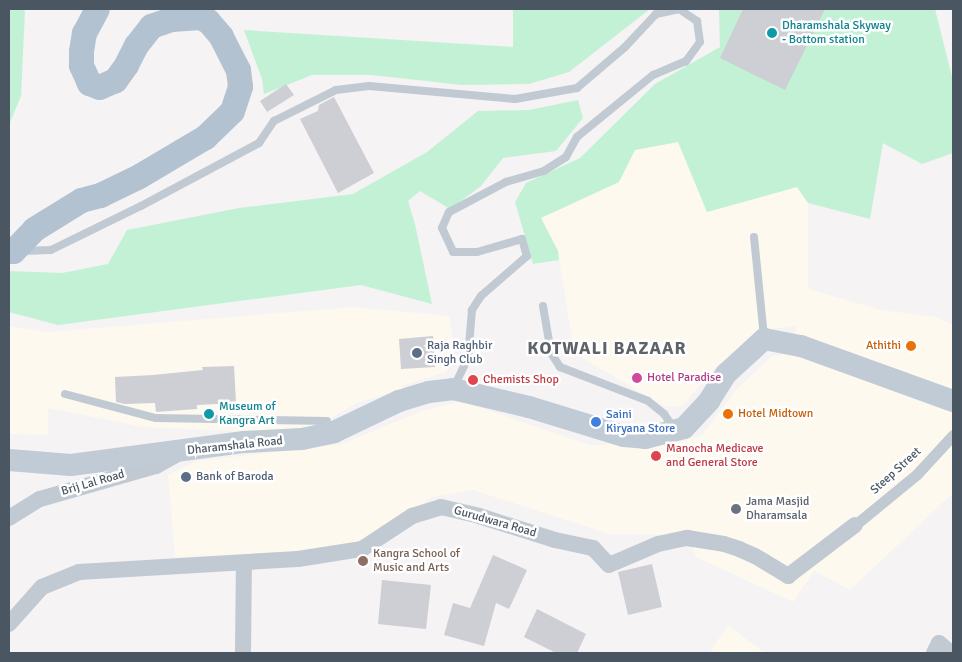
<!DOCTYPE html>
<style>
body{margin:0}
#map{position:relative;width:962px;height:662px;overflow:hidden;background:#f5f3f3;font-family:Signika,sans-serif}
div>[style]{position:absolute}
.commercial>*{inset:0;background:#fdf9ef}
.green>*{inset:0;background:#c3f1d5}
.building>*{inset:0;background:#cdcfd5}
.service>*{height:8px;margin:-4px;padding:0 4px;transform-origin:4px;border-radius:4px;background:#c1cad2}
.pedestrian>*{height:11px;margin:-5.5px;padding:0 5.5px;transform-origin:5.5px;border-radius:5.5px;background:#c1cad2}
.minor>*{height:16px;margin:-8px;padding:0 8px;transform-origin:8px;border-radius:8px;background:#c1cad2}
.secondary>*{height:22px;margin:-11px;padding:0 11px;transform-origin:11px;border-radius:11px;background:#c1cbd6}
.primary>*{height:25px;margin:-12.5px;padding:0 12.5px;transform-origin:12.5px;border-radius:12.5px;background:#b3c2d1}
.dots>*{width:14px;height:14px;translate:-50% -50%;box-sizing:border-box;border:2px solid #fff;border-radius:50%}
span{translate:-50% -50%;white-space:nowrap;text-align:center;line-height:1.15;-webkit-text-stroke:5px #fff;paint-order:stroke}
.culture-label{font-size:12px;color:#0d838f}
.left{translate:0 -50%;text-align:left}
.service-label{font-size:12px;color:#4e5e75}
.food-label{font-size:12px;color:#c56008}
.right{translate:-100% -50%;text-align:right}
.hotel-label{font-size:12px;color:#b23c85}
.health-label{font-size:12px;color:#be3a42}
.shop-label{font-size:12px;color:#366cbe}
.street-label{font-size:12px;color:#4a5661}
.worship-label{font-size:12px;color:#5b616d}
.education-label{font-size:12px;color:#785e54}
.district-label{font-size:18px;color:#5f6368;font-weight:700;letter-spacing:1px}
.frame{position:absolute;inset:0;border:10px solid #4a5661;pointer-events:none}
</style>
<div id="map">
<div class="commercial">
<div style="clip-path:polygon(678px 142px,707px 212px,797px 187px,808px 203px,808px 289px,881px 310px,936px 317px,953px 325px,953px 493px,850px 590px,814px 571px,793px 602px,696px 557px,688px 535px,609px 534px,473px 490px,433px 497px,375px 535px,338px 550px,175px 557px,168px 475px,197px 461px,342px 444px,422px 411px,461px 401px,589px 445px,676px 442px,701px 436px,736px 390px,772px 356px,790px 353px,797px 326px,759px 330px,717px 366px,682px 406px,664px 406px,574px 353px,558px 251px,540px 218px,619px 182px,635px 150px)"></div>
<div style="clip-path:polygon(353px 307px,449px 316px,455px 351px,446px 372px,402px 386px,402px 390px,357px 403px,318px 426px,288px 433px,143px 427px,48px 408px,48px 435px,9px 434px,9px 326px,48px 332px)"></div>
<div style="clip-path:polygon(728px 625px,765px 653px,709px 653px)"></div>
</div>
<div class="green">
<div style="clip-path:polygon(9px 9px,21px 9px,25px 11px,21px 96px,9px 125px)"></div>
<div style="clip-path:polygon(513px 9px,650px 9px,569px 72px,529px 84px,462px 85px,372px 75px,312px 75px,264px 94px,262px 79px,244px 30px,513px 47px)"></div>
<div style="clip-path:polygon(719px 9px,935px 9px,953px 81px,953px 153px,922px 164px,883px 143px,870px 219px,808px 203px,797px 187px,707px 212px,678px 142px,635px 150px,619px 182px,541px 218px,558px 251px,559px 260px,533px 264px,515px 202px,526px 183px,580px 158px,655px 84px,720px 47px)"></div>
<div style="clip-path:polygon(578px 100px,583px 118px,556px 151px,503px 158px,481px 186px,450px 209px,420px 191px,408px 201px,415px 224px,432px 304px,361px 285px,58px 325px,9px 312px,9px 271px,62px 273px,108px 264px,127px 230px,239px 208px,353px 194px,427px 152px,478px 111px,529px 110px)"></div>
</div>
<div class="building">
<div style="clip-path:polygon(743px 9px,825px 9px,785px 90px,720px 58px)"></div>
<div style="clip-path:polygon(286px 84px,294px 95px,267px 112px,260px 101px)"></div>
<div style="clip-path:polygon(334px 97px,374px 173px,338px 193px,300px 119px,318px 111px,319px 105px)"></div>
<div style="clip-path:polygon(433px 336px,435px 367px,401px 369px,399px 339px)"></div>
<div style="clip-path:polygon(234px 366px,236px 403px,197px 405px,197px 409px,156px 412px,155px 403px,125px 404px,116px 402px,115px 377px,153px 375px,203px 370px,202px 367px)"></div>
<div style="clip-path:polygon(493px 555px,527px 570px,509px 609px,496px 603px,484px 646px,444px 635px,453px 603px,470px 608px)"></div>
<div style="clip-path:polygon(652px 564px,662px 607px,628px 615px,618px 572px)"></div>
<div style="clip-path:polygon(382px 580px,431px 585px,426px 629px,378px 624px)"></div>
<div style="clip-path:polygon(537px 609px,586px 634px,577px 653px,556px 653px,524px 637px)"></div>
</div>
<div class="service">
<div style="left:754px;top:237px;width:100px;rotate:84.3deg"></div>
<div style="left:22px;top:251px;width:29px;rotate:-2deg"></div>
<div style="left:51px;top:250px;width:100px;rotate:-26.1deg"></div>
<div style="left:141px;top:206px;width:134px;rotate:-28.1deg"></div>
<div style="left:259px;top:143px;width:27px;rotate:-56deg"></div>
<div style="left:274px;top:121px;width:69px;rotate:-26.6deg"></div>
<div style="left:336px;top:90px;width:33px;rotate:-7deg"></div>
<div style="left:369px;top:86px;width:147px;rotate:5.1deg"></div>
<div style="left:515px;top:99px;width:63px;rotate:-10.1deg"></div>
<div style="left:577px;top:88px;width:63px;rotate:-40.5deg"></div>
<div style="left:625px;top:47px;width:45px;rotate:-46.8deg"></div>
<div style="left:656px;top:14px;width:24px;rotate:-12deg"></div>
<div style="left:679px;top:9px;width:22px;rotate:34deg"></div>
<div style="left:697px;top:21px;width:21px;rotate:82deg"></div>
<div style="left:700px;top:42px;width:24px;rotate:126deg"></div>
<div style="left:686px;top:61px;width:36px;rotate:157deg"></div>
<div style="left:653px;top:75px;width:98px;rotate:140.8deg"></div>
<div style="left:577px;top:137px;width:23px;rotate:119deg"></div>
<div style="left:566px;top:157px;width:26px;rotate:148deg"></div>
<div style="left:544px;top:171px;width:40px;rotate:164deg"></div>
<div style="left:506px;top:182px;width:64px;rotate:152.2deg"></div>
<div style="left:449px;top:212px;width:17px;rotate:114deg"></div>
<div style="left:442px;top:228px;width:26px;rotate:65deg"></div>
<div style="left:453px;top:252px;width:24px"></div>
<div style="left:477px;top:252px;width:47px;rotate:-16.1deg"></div>
<div style="left:522px;top:239px;width:18px;rotate:74deg"></div>
<div style="left:527px;top:256px;width:61px;rotate:139deg"></div>
<div style="left:481px;top:296px;width:17px;rotate:123deg"></div>
<div style="left:472px;top:310px;width:48px;rotate:94.8deg"></div>
<div style="left:468px;top:358px;width:32px;rotate:116deg"></div>
<div style="left:543px;top:306px;width:48px;rotate:80.3deg"></div>
<div style="left:551px;top:353px;width:17px;rotate:57deg"></div>
<div style="left:560px;top:367px;width:94px;rotate:21.1deg"></div>
<div style="left:648px;top:401px;width:21px;rotate:39deg"></div>
<div style="left:664px;top:414px;width:16px;rotate:55deg"></div>
<div style="left:65px;top:394px;width:94px;rotate:14.8deg"></div>
<div style="left:156px;top:418px;width:171px;rotate:1deg"></div>
</div>
<div class="pedestrian">
<div style="left:855px;top:525px;width:80px;rotate:-39.4deg"></div>
<div style="left:917px;top:474px;width:53px;rotate:-47.3deg"></div>
</div>
<div class="minor">
<div style="left:9px;top:518px;width:36px;rotate:-32deg"></div>
<div style="left:40px;top:499px;width:121px;rotate:-15.9deg"></div>
<div style="left:156px;top:466px;width:23px;rotate:-29deg"></div>
<div style="left:9px;top:624px;width:50px;rotate:-48.3deg"></div>
<div style="left:42px;top:587px;width:40px;rotate:-22deg"></div>
<div style="left:79px;top:572px;width:219px;rotate:-3.4deg"></div>
<div style="left:298px;top:559px;width:65px;rotate:-8.9deg"></div>
<div style="left:362px;top:549px;width:60px;rotate:-33.4deg"></div>
<div style="left:412px;top:516px;width:30px;rotate:-17deg"></div>
<div style="left:441px;top:507px;width:39px;rotate:13deg"></div>
<div style="left:479px;top:516px;width:80px;rotate:17.5deg"></div>
<div style="left:555px;top:540px;width:39px;rotate:12deg"></div>
<div style="left:593px;top:548px;width:23px;rotate:47deg"></div>
<div style="left:609px;top:565px;width:53px;rotate:-23.2deg"></div>
<div style="left:658px;top:544px;width:30px;rotate:-12deg"></div>
<div style="left:687px;top:538px;width:37px;rotate:9deg"></div>
<div style="left:724px;top:544px;width:16px;rotate:18deg"></div>
<div style="left:739px;top:549px;width:17px;rotate:24deg"></div>
<div style="left:755px;top:556px;width:39px;rotate:31deg"></div>
<div style="left:788px;top:576px;width:84px;rotate:-37.3deg"></div>
<div style="left:243px;top:653px;width:90px;rotate:-89.4deg"></div>
<div style="left:934px;top:653px;width:11px;rotate:-63deg"></div>
<div style="left:939px;top:643px;width:16px;rotate:40deg"></div>
</div>
<div class="secondary">
<div style="left:9px;top:460px;width:62px;rotate:4.6deg"></div>
<div style="left:71px;top:465px;width:175px;rotate:-7.6deg"></div>
<div style="left:244px;top:442px;width:58px;rotate:-3deg"></div>
<div style="left:302px;top:439px;width:33px;rotate:-12deg"></div>
<div style="left:334px;top:432px;width:72px;rotate:-25.5deg"></div>
<div style="left:399px;top:401px;width:31px;rotate:-17deg"></div>
<div style="left:429px;top:392px;width:24px;rotate:-7deg"></div>
<div style="left:453px;top:389px;width:78px;rotate:13.3deg"></div>
<div style="left:529px;top:407px;width:99px;rotate:17deg"></div>
<div style="left:624px;top:436px;width:21px;rotate:5deg"></div>
<div style="left:645px;top:438px;width:40px;rotate:-14.4deg"></div>
<div style="left:684px;top:428px;width:37px;rotate:-47deg"></div>
<div style="left:709px;top:401px;width:32px;rotate:-58deg"></div>
<div style="left:726px;top:374px;width:52px;rotate:-42.6deg"></div>
<div style="left:764px;top:339px;width:38px;rotate:11deg"></div>
<div style="left:801px;top:346px;width:162px;rotate:19.9deg"></div>
</div>
<div class="primary">
<div style="left:9px;top:251px;width:4px"></div>
<div style="left:13px;top:251px;width:30px;rotate:-46deg"></div>
<div style="left:34px;top:229px;width:55px;rotate:-31.7deg"></div>
<div style="left:81px;top:200px;width:20px;rotate:-15deg"></div>
<div style="left:100px;top:195px;width:43px;rotate:-26deg"></div>
<div style="left:139px;top:176px;width:77px;rotate:-30.6deg"></div>
<div style="left:205px;top:137px;width:37px;rotate:-44deg"></div>
<div style="left:232px;top:111px;width:26px;rotate:-72deg"></div>
<div style="left:240px;top:86px;width:16px;rotate:-97deg"></div>
<div style="left:238px;top:70px;width:38px;rotate:-117deg"></div>
<div style="left:221px;top:36px;width:20px;rotate:-131deg"></div>
<div style="left:208px;top:21px;width:9px;rotate:-153deg"></div>
<div style="left:200px;top:17px;width:29px;rotate:176deg"></div>
<div style="left:171px;top:19px;width:21px;rotate:161deg"></div>
<div style="left:151px;top:26px;width:24px;rotate:128deg"></div>
<div style="left:136px;top:45px;width:22px;rotate:117deg"></div>
<div style="left:126px;top:65px;width:19px;rotate:126deg"></div>
<div style="left:115px;top:80px;width:17px;rotate:156deg"></div>
<div style="left:99px;top:87px;width:11px;rotate:-158deg"></div>
<div style="left:89px;top:83px;width:20px;rotate:-114deg"></div>
<div style="left:81px;top:65px;width:14px;rotate:-90deg"></div>
<div style="left:81px;top:51px;width:18px;rotate:-81deg"></div>
<div style="left:84px;top:33px;width:27px;rotate:-62deg"></div>
</div>
<div class="dots">
<div style="left:772px;top:33px;background:#0f9aa8"></div>
<div style="left:911px;top:346px;background:#e8710a"></div>
<div style="left:417px;top:353px;background:#5c6f8a"></div>
<div style="left:637px;top:378px;background:#d1479c"></div>
<div style="left:473px;top:380px;background:#e0444e"></div>
<div style="left:209px;top:414px;background:#0f9aa8"></div>
<div style="left:728px;top:414px;background:#e8710a"></div>
<div style="left:596px;top:422px;background:#3f7fe0"></div>
<div style="left:656px;top:456px;background:#e0444e"></div>
<div style="left:186px;top:477px;background:#5c6f8a"></div>
<div style="left:736px;top:509px;background:#6b7280"></div>
<div style="left:363px;top:561px;background:#8d6e63"></div>
</div>
<div class="culture-label">
<span class="left" style="left:782px;top:33px">Dharamshala Skyway<br>- Bottom station</span>
<span class="left" style="left:219px;top:414px">Museum of<br>Kangra Art</span>
</div>
<div class="service-label">
<span class="left" style="left:427px;top:353px">Raja Raghbir<br>Singh Club</span>
<span class="left" style="left:196px;top:477px">Bank of Baroda</span>
</div>
<div class="food-label">
<span class="right" style="left:901px;top:346px">Athithi</span>
<span class="left" style="left:738px;top:414px">Hotel Midtown</span>
</div>
<div class="hotel-label">
<span class="left" style="left:647px;top:378px">Hotel Paradise</span>
</div>
<div class="health-label">
<span class="left" style="left:483px;top:380px">Chemists Shop</span>
<span class="left" style="left:666px;top:456px">Manocha Medicave<br>and General Store</span>
</div>
<div class="shop-label">
<span class="left" style="left:606px;top:422px">Saini<br>Kiryana Store</span>
</div>
<div class="street-label">
<span style="left:235px;top:446px;rotate:-6deg">Dharamshala Road</span>
<span style="left:896px;top:471px;rotate:-42deg">Steep Street</span>
<span style="left:93px;top:483px;rotate:-16deg">Brij Lal Road</span>
<span style="left:495px;top:522px;rotate:16deg">Gurudwara Road</span>
</div>
<div class="worship-label">
<span class="left" style="left:746px;top:509px">Jama Masjid<br>Dharamsala</span>
</div>
<div class="education-label">
<span class="left" style="left:373px;top:561px">Kangra School of<br>Music and Arts</span>
</div>
<div class="district-label">
<span style="left:607px;top:348px">KOTWALI BAZAAR</span>
</div>
<div class="frame"></div>
</div>
